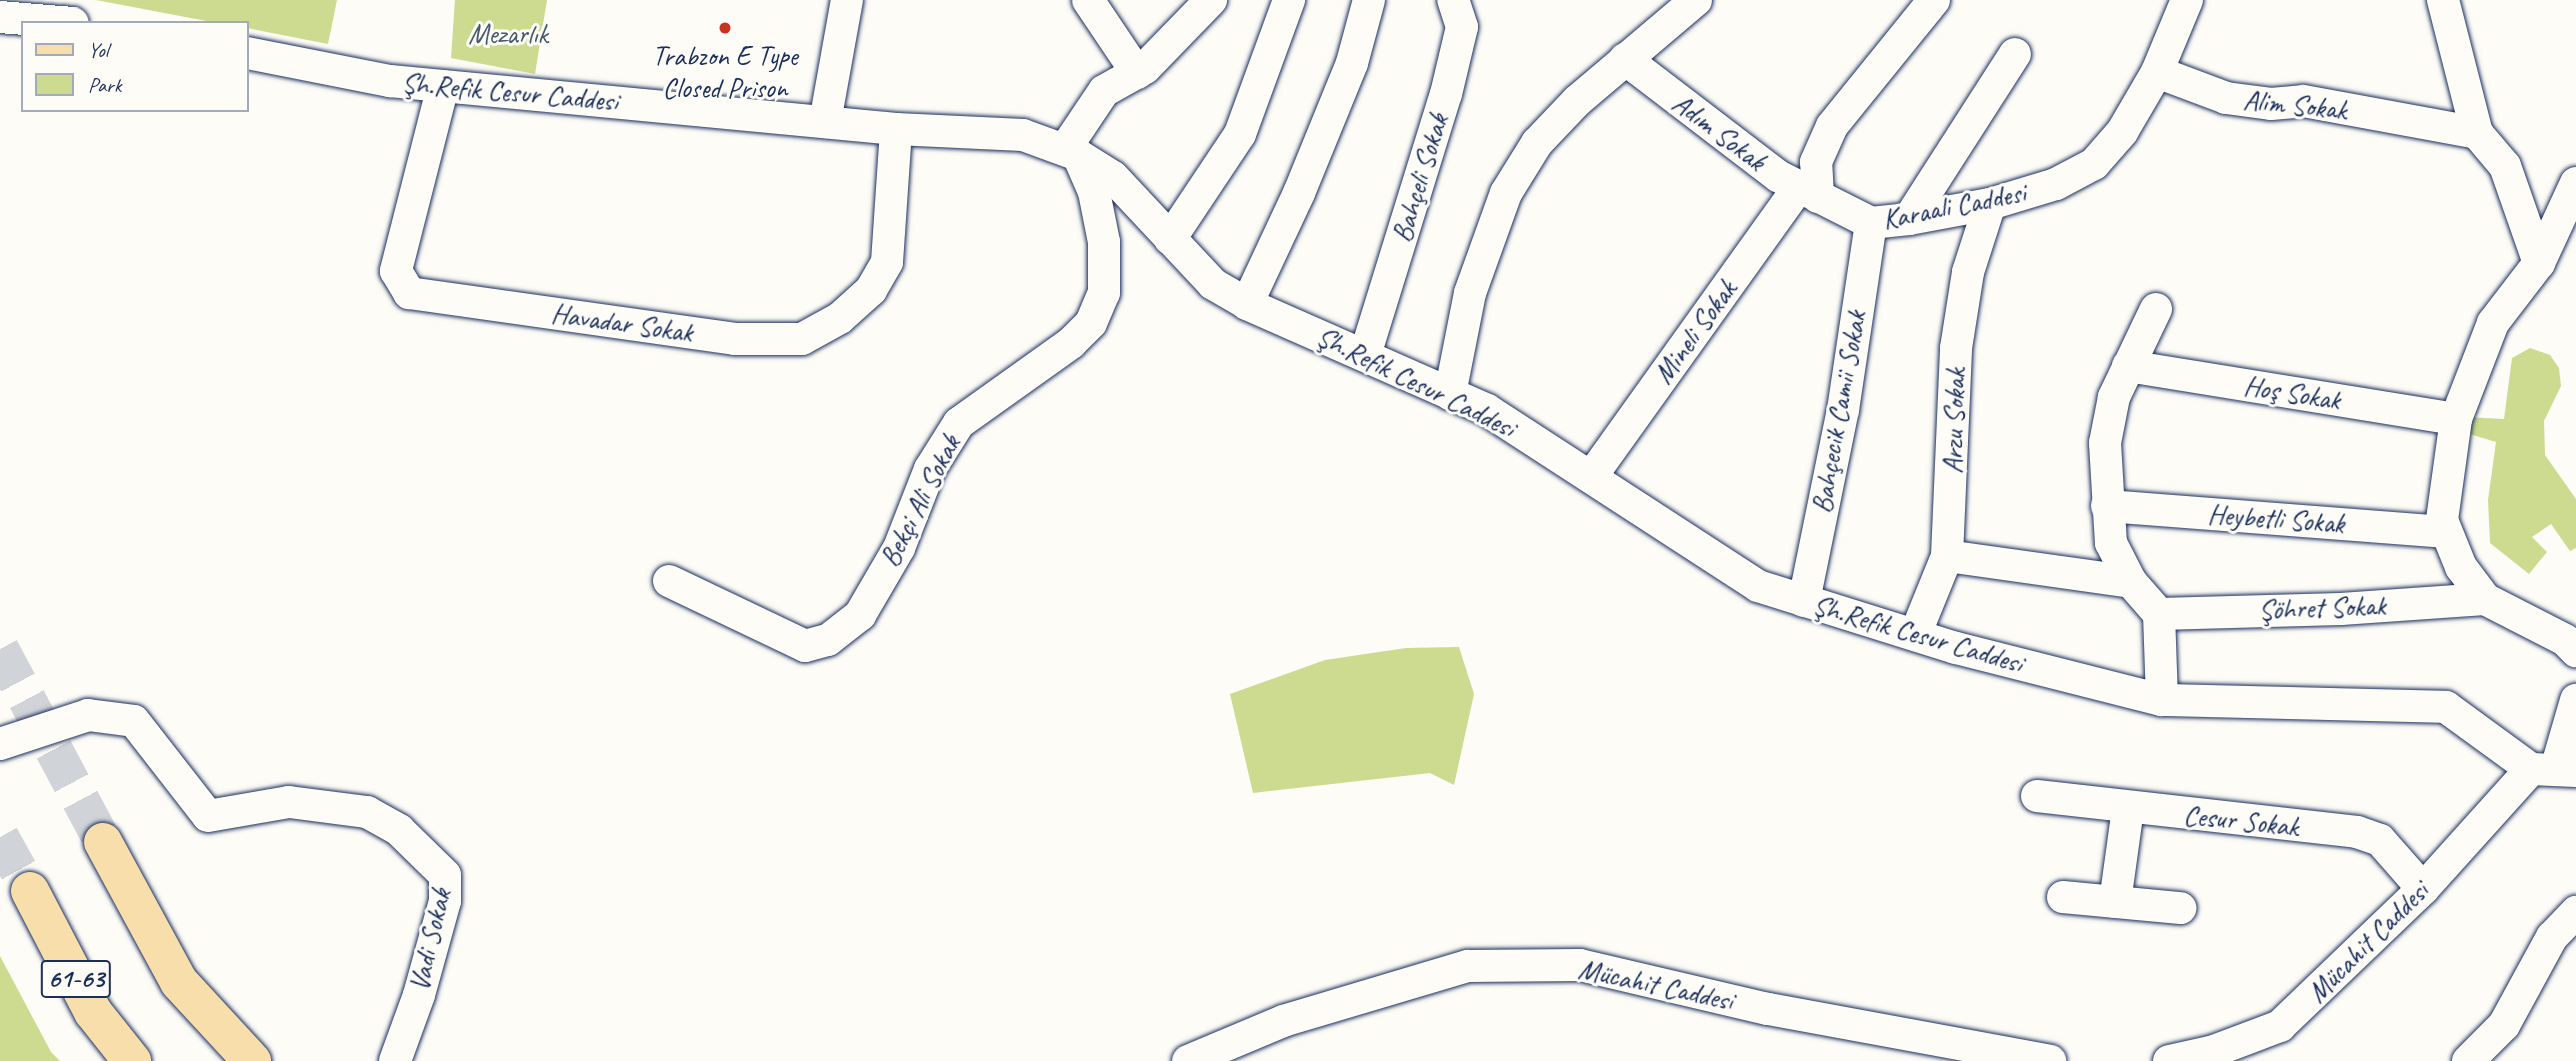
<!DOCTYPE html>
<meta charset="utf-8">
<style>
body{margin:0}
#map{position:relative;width:2576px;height:1061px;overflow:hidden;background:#fdfcf7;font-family:Caveat,sans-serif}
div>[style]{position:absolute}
.green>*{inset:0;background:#ccdb8f}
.major-tunnel>*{height:38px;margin-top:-19px;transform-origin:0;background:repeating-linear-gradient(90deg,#d0d3d8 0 38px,transparent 0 57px)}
.roads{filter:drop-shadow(0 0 2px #1b2f5e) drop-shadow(0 0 2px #1b2f5e)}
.minor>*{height:32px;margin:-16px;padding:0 16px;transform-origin:16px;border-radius:16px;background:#fdfcf7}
.major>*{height:38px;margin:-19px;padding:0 19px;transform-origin:19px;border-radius:19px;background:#f8deab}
.dots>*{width:19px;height:19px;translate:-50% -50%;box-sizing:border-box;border:4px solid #fdfcf7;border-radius:50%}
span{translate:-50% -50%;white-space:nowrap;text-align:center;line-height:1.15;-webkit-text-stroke:6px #fdfcf7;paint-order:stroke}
.shield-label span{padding:2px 5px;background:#fdfcf7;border:2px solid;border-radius:5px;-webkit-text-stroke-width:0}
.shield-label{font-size:26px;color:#1b2f5e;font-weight:700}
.park-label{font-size:28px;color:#475a6a}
.poi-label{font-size:28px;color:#1b2f5e}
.street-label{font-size:28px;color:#1b2f5e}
.legend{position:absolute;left:21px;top:21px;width:228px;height:91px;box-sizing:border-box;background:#fdfcf7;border:2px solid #a3aaba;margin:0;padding:9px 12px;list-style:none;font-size:21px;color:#1b2f5e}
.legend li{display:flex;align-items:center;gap:14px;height:35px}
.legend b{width:35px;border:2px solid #a3aaba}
</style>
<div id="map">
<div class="green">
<div style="clip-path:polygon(96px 0,337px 0,328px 44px,247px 28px,247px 23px,217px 23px)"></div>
<div style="clip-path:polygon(455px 0,547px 0,535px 74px,451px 58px)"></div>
<div style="clip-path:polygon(2530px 348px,2550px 355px,2559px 368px,2561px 386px,2544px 421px,2545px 455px,2576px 499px,2576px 548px,2570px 551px,2551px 524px,2532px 537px,2547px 552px,2529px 574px,2490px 543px,2488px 500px,2496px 442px,2466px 433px,2464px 417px,2504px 419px,2512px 358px)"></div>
<div style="clip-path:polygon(1459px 647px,1474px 694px,1454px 785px,1430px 773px,1253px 793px,1230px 694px,1325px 660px,1406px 648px)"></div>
<div style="clip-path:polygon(0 956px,51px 1052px,60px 1061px,0 1061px)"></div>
</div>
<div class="major-tunnel">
<div style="left:0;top:649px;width:219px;rotate:61.9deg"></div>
<div style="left:0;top:837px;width:62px;rotate:60.9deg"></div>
</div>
<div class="roads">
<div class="minor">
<div style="left:1088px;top:0;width:88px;rotate:56.1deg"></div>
<div style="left:2443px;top:0;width:137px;rotate:75.7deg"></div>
<div style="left:2477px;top:133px;width:43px;rotate:49.7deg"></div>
<div style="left:2505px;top:166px;width:103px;rotate:70.7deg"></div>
<div style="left:0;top:17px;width:73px;rotate:4.7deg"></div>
<div style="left:247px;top:53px;width:146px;rotate:11.1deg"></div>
<div style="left:390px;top:81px;width:508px;rotate:5.42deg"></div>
<div style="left:896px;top:129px;width:127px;rotate:2.7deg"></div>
<div style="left:1023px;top:135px;width:59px;rotate:20deg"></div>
<div style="left:1078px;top:155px;width:41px;rotate:32.2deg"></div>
<div style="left:1113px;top:177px;width:146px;rotate:46.9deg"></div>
<div style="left:1213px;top:284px;width:39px;rotate:30deg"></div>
<div style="left:1247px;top:304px;width:262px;rotate:23.8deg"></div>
<div style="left:1487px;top:410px;width:323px;rotate:33deg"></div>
<div style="left:1758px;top:586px;width:207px;rotate:17.4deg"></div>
<div style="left:1956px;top:648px;width:212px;rotate:14.2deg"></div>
<div style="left:2162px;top:700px;width:284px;rotate:1.4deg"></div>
<div style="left:2446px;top:707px;width:105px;rotate:36.1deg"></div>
<div style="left:2531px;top:769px;width:45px;rotate:2.5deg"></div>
<div style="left:1625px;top:59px;width:193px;rotate:37.4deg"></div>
<div style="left:1778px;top:176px;width:104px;rotate:26.8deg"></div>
<div style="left:1871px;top:223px;width:38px;rotate:-6deg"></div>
<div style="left:1909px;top:219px;width:82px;rotate:-10.5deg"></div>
<div style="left:1990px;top:204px;width:69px;rotate:-16.9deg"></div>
<div style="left:2056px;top:184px;width:43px;rotate:-27.8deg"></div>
<div style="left:2094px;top:164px;width:43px;rotate:-48.8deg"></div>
<div style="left:2122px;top:132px;width:69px;rotate:-59.7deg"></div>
<div style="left:2157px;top:72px;width:78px;rotate:-67.4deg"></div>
<div style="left:2157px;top:72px;width:74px;rotate:20.6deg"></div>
<div style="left:2226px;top:98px;width:45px;rotate:7.6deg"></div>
<div style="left:2271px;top:104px;width:32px;rotate:-5deg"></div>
<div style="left:2303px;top:101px;width:177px;rotate:10.4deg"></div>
<div style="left:443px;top:86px;width:191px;rotate:104.3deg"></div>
<div style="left:396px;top:271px;width:26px;rotate:59deg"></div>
<div style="left:409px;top:293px;width:329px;rotate:8deg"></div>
<div style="left:735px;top:339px;width:67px"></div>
<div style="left:802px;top:339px;width:43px;rotate:-28.9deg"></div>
<div style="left:840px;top:318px;width:42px;rotate:-42.1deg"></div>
<div style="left:871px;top:290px;width:32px;rotate:-60deg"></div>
<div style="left:887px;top:262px;width:133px;rotate:-86.1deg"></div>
<div style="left:825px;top:122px;width:124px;rotate:-79.8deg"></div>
<div style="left:1065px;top:149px;width:70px;rotate:-56.1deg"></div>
<div style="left:1104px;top:91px;width:47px;rotate:-29.3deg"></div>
<div style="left:1145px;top:68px;width:95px;rotate:-45.9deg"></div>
<div style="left:2576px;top:183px;width:88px;rotate:114.8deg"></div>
<div style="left:2539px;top:263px;width:76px;rotate:127.5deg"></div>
<div style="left:2493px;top:323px;width:103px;rotate:111.1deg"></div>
<div style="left:2456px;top:419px;width:102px;rotate:97.9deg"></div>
<div style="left:2442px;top:520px;width:51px;rotate:68deg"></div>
<div style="left:2461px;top:567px;width:40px;rotate:53deg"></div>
<div style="left:2485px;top:599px;width:90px;rotate:27.1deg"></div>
<div style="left:2565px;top:640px;width:16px;rotate:45deg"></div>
<div style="left:1818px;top:197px;width:35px;rotate:-93deg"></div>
<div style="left:1816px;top:162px;width:39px;rotate:-66deg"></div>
<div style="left:1832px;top:126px;width:162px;rotate:-51deg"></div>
<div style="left:1909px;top:219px;width:196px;rotate:-57.3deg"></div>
<div style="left:1170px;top:239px;width:126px;rotate:-56.3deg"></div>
<div style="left:1240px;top:134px;width:143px;rotate:-69.9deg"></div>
<div style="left:1247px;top:304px;width:123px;rotate:-64.9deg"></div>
<div style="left:1299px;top:193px;width:140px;rotate:-67.8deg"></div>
<div style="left:1352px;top:63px;width:65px;rotate:-74.9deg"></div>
<div style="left:2156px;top:309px;width:98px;rotate:115.5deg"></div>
<div style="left:2114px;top:397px;width:47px;rotate:101.1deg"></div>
<div style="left:2105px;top:443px;width:100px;rotate:86.6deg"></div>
<div style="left:2111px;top:543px;width:44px;rotate:62.9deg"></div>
<div style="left:2131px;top:582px;width:43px;rotate:48.8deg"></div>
<div style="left:2159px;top:614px;width:86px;rotate:88deg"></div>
<div style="left:1365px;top:355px;width:273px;rotate:-72.8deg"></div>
<div style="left:1446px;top:94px;width:69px;rotate:-76.6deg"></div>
<div style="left:1462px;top:27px;width:28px;rotate:-108deg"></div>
<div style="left:2128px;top:366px;width:332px;rotate:9.2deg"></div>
<div style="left:1450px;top:394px;width:103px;rotate:-78.8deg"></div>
<div style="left:1470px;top:293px;width:106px;rotate:-70.2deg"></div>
<div style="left:1506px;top:193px;width:59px;rotate:-58.2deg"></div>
<div style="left:1537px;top:143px;width:58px;rotate:-46.4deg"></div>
<div style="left:1577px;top:101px;width:156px;rotate:-40.3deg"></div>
<div style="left:1591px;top:477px;width:357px;rotate:-54.4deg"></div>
<div style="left:2107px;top:506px;width:338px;rotate:4.4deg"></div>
<div style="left:1947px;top:556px;width:186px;rotate:8deg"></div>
<div style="left:669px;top:581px;width:151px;rotate:25.5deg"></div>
<div style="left:805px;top:646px;width:24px;rotate:-15deg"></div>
<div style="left:828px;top:640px;width:41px;rotate:-38deg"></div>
<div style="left:860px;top:615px;width:78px;rotate:-59.8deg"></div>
<div style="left:899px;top:548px;width:85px;rotate:-68.6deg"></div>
<div style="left:930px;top:469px;width:54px;rotate:-57.8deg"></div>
<div style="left:959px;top:423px;width:138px;rotate:-35.5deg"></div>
<div style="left:1071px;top:343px;width:28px;rotate:-45deg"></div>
<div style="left:1091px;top:323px;width:33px;rotate:-67deg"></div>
<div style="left:1104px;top:293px;width:51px;rotate:-90deg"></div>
<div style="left:1104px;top:242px;width:51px;rotate:-101.3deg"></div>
<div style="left:1094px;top:192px;width:40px;rotate:-113.4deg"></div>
<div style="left:1804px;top:601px;width:195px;rotate:-78.5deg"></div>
<div style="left:1843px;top:410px;width:189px;rotate:-81.5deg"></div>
<div style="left:2159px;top:614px;width:182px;rotate:-1.6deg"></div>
<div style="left:2341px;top:609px;width:144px;rotate:-4deg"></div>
<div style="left:1915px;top:635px;width:85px;rotate:-67.9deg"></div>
<div style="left:1947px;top:556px;width:208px;rotate:-87.5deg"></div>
<div style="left:1956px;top:348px;width:77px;rotate:-81deg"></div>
<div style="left:1968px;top:272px;width:71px;rotate:-72.1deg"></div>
<div style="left:0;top:744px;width:93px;rotate:-18.2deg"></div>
<div style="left:88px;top:715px;width:46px;rotate:7.4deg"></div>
<div style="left:134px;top:721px;width:120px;rotate:52.1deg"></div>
<div style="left:208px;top:816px;width:82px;rotate:-9.8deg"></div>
<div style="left:289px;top:802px;width:79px;rotate:7.3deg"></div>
<div style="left:367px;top:812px;width:37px;rotate:29deg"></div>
<div style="left:399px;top:830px;width:64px;rotate:44.4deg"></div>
<div style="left:445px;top:875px;width:26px;rotate:90deg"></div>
<div style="left:445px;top:901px;width:98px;rotate:105.5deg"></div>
<div style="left:419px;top:995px;width:70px;rotate:110deg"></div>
<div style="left:2556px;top:769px;width:72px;rotate:-73.8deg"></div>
<div style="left:2037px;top:796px;width:322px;rotate:6.4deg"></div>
<div style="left:2357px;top:832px;width:24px;rotate:19deg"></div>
<div style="left:2380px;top:840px;width:65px;rotate:48.7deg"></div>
<div style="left:2063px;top:897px;width:118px;rotate:5.4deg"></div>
<div style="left:2115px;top:902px;width:95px;rotate:-82.1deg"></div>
<div style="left:1188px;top:1061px;width:103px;rotate:-22.8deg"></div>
<div style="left:1283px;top:1021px;width:193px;rotate:-16.6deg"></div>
<div style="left:1468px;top:966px;width:112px;rotate:-0.5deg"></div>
<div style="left:1580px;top:965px;width:193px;rotate:13.2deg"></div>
<div style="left:1768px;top:1009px;width:287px;rotate:10.4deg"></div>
<div style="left:2169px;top:1061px;width:46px;rotate:-12.5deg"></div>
<div style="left:2214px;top:1051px;width:71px;rotate:-20.7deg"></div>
<div style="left:2280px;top:1026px;width:198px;rotate:-43.8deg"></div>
<div style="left:2423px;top:889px;width:161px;rotate:-48deg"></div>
<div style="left:2468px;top:1061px;width:51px;rotate:-45deg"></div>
<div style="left:2504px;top:1025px;width:100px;rotate:-61.4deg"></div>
<div style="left:2552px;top:937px;width:35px;rotate:-46deg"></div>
</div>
<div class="major">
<div style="left:103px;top:842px;width:159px;rotate:61.5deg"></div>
<div style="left:179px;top:982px;width:108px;rotate:47.3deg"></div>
<div style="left:30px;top:891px;width:136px;rotate:62.5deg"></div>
<div style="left:93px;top:1012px;width:63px;rotate:51.5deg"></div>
</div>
</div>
<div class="dots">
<div style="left:725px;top:28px;background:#c8321e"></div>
</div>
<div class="shield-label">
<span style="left:76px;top:979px">61-63</span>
</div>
<div class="park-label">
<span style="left:508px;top:34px">Mezarlık</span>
</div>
<div class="poi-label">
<span style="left:725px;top:72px">Trabzon E Type<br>Closed Prison</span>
</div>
<div class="street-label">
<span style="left:510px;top:92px;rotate:5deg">Şh.Refik Cesur Caddesi</span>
<span style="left:2295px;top:105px;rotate:6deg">Alim Sokak</span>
<span style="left:1719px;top:132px;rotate:37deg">Adım Sokak</span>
<span style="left:1420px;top:178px;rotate:-73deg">Bahçeli Sokak</span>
<span style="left:1954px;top:206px;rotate:-11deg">Karaali Caddesi</span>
<span style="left:622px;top:323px;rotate:8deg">Havadar Sokak</span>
<span style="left:1695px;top:332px;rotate:-54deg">Mineli Sokak</span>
<span style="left:1416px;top:382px;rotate:26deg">Şh.Refik Cesur Caddesi</span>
<span style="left:2292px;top:393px;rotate:9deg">Hoş Sokak</span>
<span style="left:1839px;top:412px;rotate:-80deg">Bahçecik Camii Sokak</span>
<span style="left:1954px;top:421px;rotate:-88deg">Arzu Sokak</span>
<span style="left:920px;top:501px;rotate:-63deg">Bekçi Ali Sokak</span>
<span style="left:2276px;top:519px;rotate:4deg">Heybetli Sokak</span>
<span style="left:2322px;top:608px;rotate:-2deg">Şöhret Sokak</span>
<span style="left:1918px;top:634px;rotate:16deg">Şh.Refik Cesur Caddesi</span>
<span style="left:2241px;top:821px;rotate:6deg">Cesur Sokak</span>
<span style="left:430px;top:940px;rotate:-77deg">Vadi Sokak</span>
<span style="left:2368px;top:942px;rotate:-45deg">Mücahit Caddesi</span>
<span style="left:1656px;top:985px;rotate:12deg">Mücahit Caddesi</span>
</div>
<ul class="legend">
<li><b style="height:9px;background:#f8deab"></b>Yol</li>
<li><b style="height:19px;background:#ccdb8f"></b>Park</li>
</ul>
</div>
